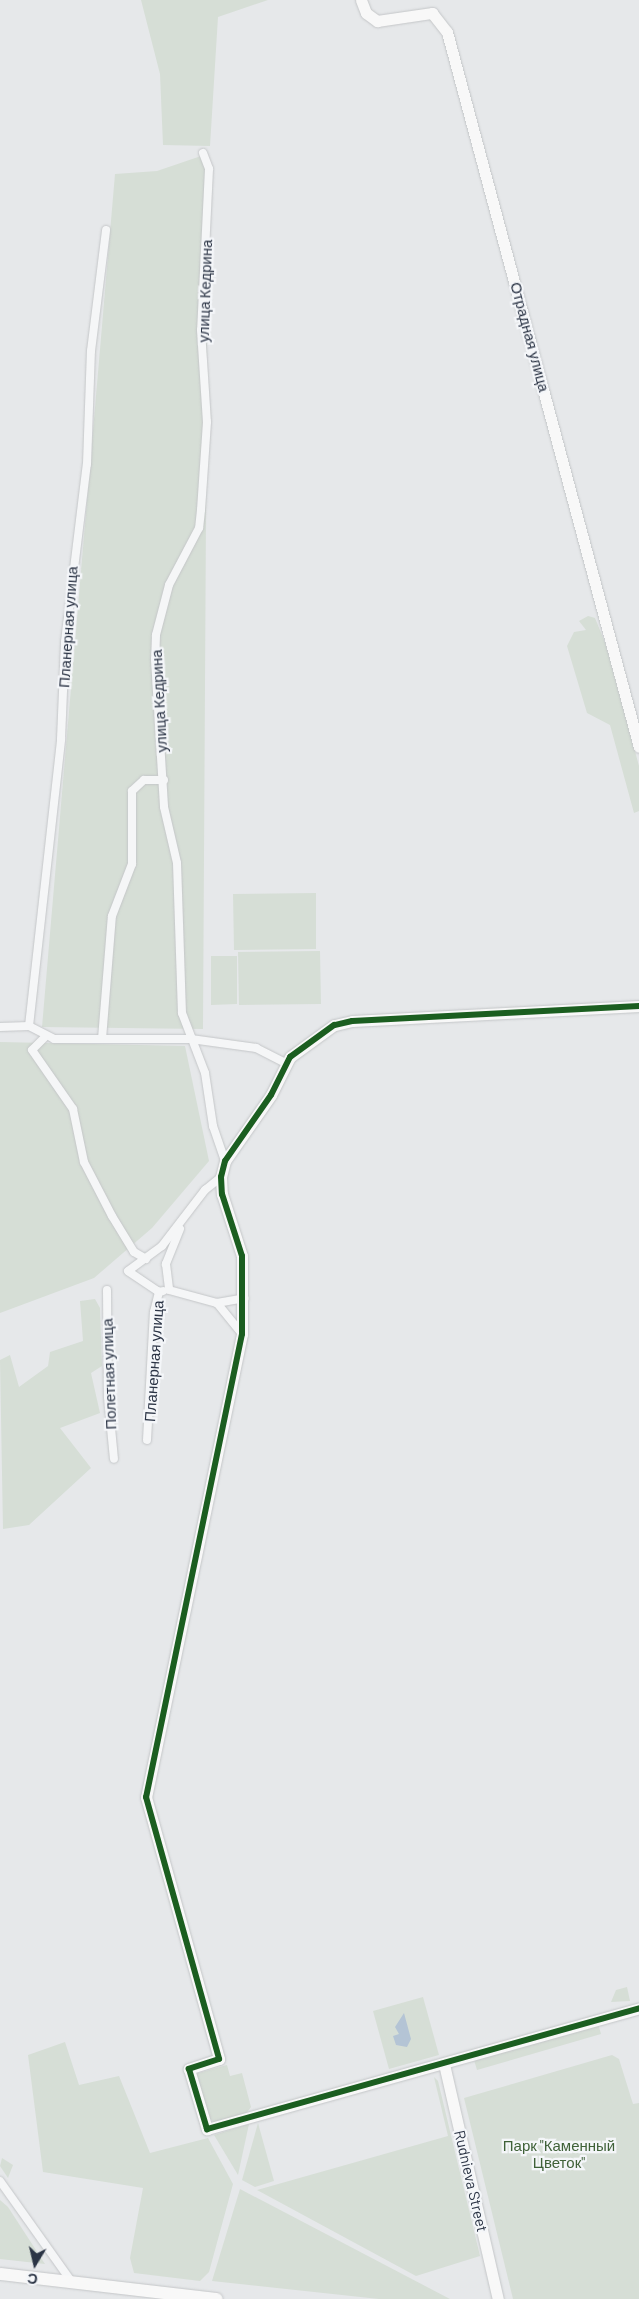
<!DOCTYPE html>
<meta charset="utf-8">
<style>
body{margin:0}
#map{position:relative;width:639px;height:2299px;overflow:hidden;background:#e6e8ea;font-family:Barlow,sans-serif}
div>[style]{position:absolute}
.green>*{inset:0;background:#d6ded6}
.water>*{inset:0;background:#b4c4d5}
.roads{filter:drop-shadow(0 0 1px #c4c6c8) drop-shadow(0 0 1px #c4c6c8)}
.street>*{height:8px;margin:-4px;padding:0 4px;transform-origin:4px;border-radius:4px;background:#f5f6f7}
.secondary>*{height:11px;margin:-5.5px;padding:0 5.5px;transform-origin:5.5px;border-radius:5.5px;background:#f8f8f8}
.primary>*{height:12px;margin:-6px;padding:0 6px;transform-origin:6px;border-radius:6px;background:#f8f8f8}
.cycleway>*{height:6px;margin:-3px;padding:0 3px;transform-origin:3px;border-radius:3px;background:#1b5e20}
span{translate:-50% -50%;white-space:nowrap;text-align:center;line-height:1.15;-webkit-text-stroke:4.5px #f4f6f9;paint-order:stroke}
.street-label{font-size:15px;color:#2b3445}
.park-label{font-size:15px;color:#3f6138}
.north{position:absolute;left:10px;top:2239px;width:50px;height:50px;-webkit-text-stroke:4px #f4f6f9;paint-order:stroke;rotate:189deg;font-size:14px;font-weight:700;line-height:20px;text-align:center;color:#2b3445}
.north::after{content:'';display:block;margin:auto;width:18px;height:22px;background:#2b3445;clip-path:polygon(50% 0,100% 100%,50% 72%,0 100%)}
</style>
<div id="map">
<div class="green">
<div style="clip-path:polygon(141px 0,268px 0,218px 17px,210px 146px,163px 145px,160px 74px)"></div>
<div style="clip-path:polygon(204px 155px,208px 173px,203px 1029px,42px 1027px,115px 174px,157px 171px)"></div>
<div style="clip-path:polygon(588px 616px,595px 618px,606px 645px,639px 766px,639px 811px,634px 813px,610px 725px,587px 713px,567px 646px,574px 632px,586px 630px,579px 621px)"></div>
<div style="clip-path:polygon(316px 893px,316px 949px,234px 950px,233px 894px)"></div>
<div style="clip-path:polygon(320px 951px,321px 1004px,239px 1005px,238px 952px)"></div>
<div style="clip-path:polygon(211px 956px,237px 956px,237px 1004px,211px 1005px)"></div>
<div style="clip-path:polygon(0 1042px,185px 1046px,209px 1161px,152px 1228px,94px 1278px,0 1313px)"></div>
<div style="clip-path:polygon(95px 1299px,100px 1308px,102px 1366px,91px 1373px,100px 1413px,60px 1428px,91px 1468px,29px 1525px,3px 1529px,0 1360px,10px 1355px,19px 1387px,48px 1366px,50px 1352px,83px 1341px,80px 1301px)"></div>
<div style="clip-path:polygon(627px 1987px,630px 2001px,611px 2002px,616px 1990px)"></div>
<div style="clip-path:polygon(423px 1997px,439px 2055px,389px 2069px,373px 2011px)"></div>
<div style="clip-path:polygon(598px 2023px,601px 2034px,477px 2070px,474px 2060px)"></div>
<div style="clip-path:polygon(65px 2042px,79px 2085px,119px 2076px,150px 2153px,208px 2138px,233px 2184px,209px 2272px,200px 2281px,134px 2273px,130px 2258px,143px 2188px,43px 2172px,28px 2055px)"></div>
<div style="clip-path:polygon(612px 2055px,619px 2059px,633px 2104px,639px 2103px,639px 2299px,513px 2299px,464px 2098px)"></div>
<div style="clip-path:polygon(227px 2065px,230px 2076px,242px 2073px,251px 2107px,245px 2115px,216px 2124px,208px 2117px,195px 2074px)"></div>
<div style="clip-path:polygon(434px 2077px,438px 2081px,480px 2256px,416px 2276px,257px 2190px,448px 2136px)"></div>
<div style="clip-path:polygon(258px 2123px,274px 2181px,255px 2187px,242px 2180px)"></div>
<div style="clip-path:polygon(249px 2124px,238px 2175px,214px 2135px)"></div>
<div style="clip-path:polygon(2px 2158px,13px 2165px,8px 2178px,0 2166px)"></div>
<div style="clip-path:polygon(240px 2189px,450px 2299px,379px 2299px,212px 2281px)"></div>
<div style="clip-path:polygon(0 2200px,8px 2207px,45px 2264px,0 2259px)"></div>
</div>
<div class="water">
<div style="clip-path:polygon(404px 2013px,411px 2039px,407px 2047px,396px 2045px,393px 2036px,399px 2034px,395px 2027px)"></div>
</div>
<div class="roads">
<div class="street">
<div style="left:203px;top:153px;width:17px;rotate:69deg"></div>
<div style="left:209px;top:169px;width:161px;rotate:92.8deg"></div>
<div style="left:201px;top:330px;width:92px;rotate:86.3deg"></div>
<div style="left:207px;top:422px;width:88px;rotate:93.9deg"></div>
<div style="left:201px;top:510px;width:18px;rotate:96deg"></div>
<div style="left:199px;top:528px;width:64px;rotate:117.8deg"></div>
<div style="left:169px;top:585px;width:52px;rotate:104.6deg"></div>
<div style="left:156px;top:635px;width:24px;rotate:92deg"></div>
<div style="left:155px;top:659px;width:148px;rotate:86.5deg"></div>
<div style="left:164px;top:807px;width:57px;rotate:76.9deg"></div>
<div style="left:177px;top:863px;width:150px;rotate:88.1deg"></div>
<div style="left:182px;top:1013px;width:64px;rotate:69deg"></div>
<div style="left:205px;top:1073px;width:54px;rotate:81.4deg"></div>
<div style="left:213px;top:1126px;width:37px;rotate:71deg"></div>
<div style="left:29px;top:1026px;width:289px;rotate:-83.6deg"></div>
<div style="left:61px;top:739px;width:97px;rotate:-87.6deg"></div>
<div style="left:65px;top:642px;width:179px;rotate:-83deg"></div>
<div style="left:87px;top:464px;width:113px;rotate:-88deg"></div>
<div style="left:91px;top:351px;width:122px;rotate:-82.9deg"></div>
<div style="left:0;top:1027px;width:29px;rotate:-2deg"></div>
<div style="left:29px;top:1026px;width:28px;rotate:27deg"></div>
<div style="left:54px;top:1039px;width:137px"></div>
<div style="left:191px;top:1039px;width:66px;rotate:7.9deg"></div>
<div style="left:256px;top:1048px;width:35px;rotate:27deg"></div>
<div style="left:45px;top:1037px;width:18px;rotate:135deg"></div>
<div style="left:32px;top:1050px;width:72px;rotate:55.2deg"></div>
<div style="left:73px;top:1109px;width:54px;rotate:78.3deg"></div>
<div style="left:84px;top:1162px;width:61px;rotate:62.6deg"></div>
<div style="left:112px;top:1216px;width:42px;rotate:58.6deg"></div>
<div style="left:134px;top:1252px;width:14px;rotate:30deg"></div>
<div style="left:102px;top:1039px;width:123px;rotate:-85.4deg"></div>
<div style="left:112px;top:916px;width:56px;rotate:-69deg"></div>
<div style="left:132px;top:864px;width:73px;rotate:-90deg"></div>
<div style="left:132px;top:791px;width:16px;rotate:-43deg"></div>
<div style="left:144px;top:780px;width:20px"></div>
<div style="left:180px;top:1229px;width:38px;rotate:112deg"></div>
<div style="left:166px;top:1264px;width:26px;rotate:83deg"></div>
<div style="left:169px;top:1290px;width:50px;rotate:15.2deg"></div>
<div style="left:217px;top:1303px;width:40px;rotate:51deg"></div>
<div style="left:107px;top:1290px;width:107px;rotate:89.5deg"></div>
<div style="left:108px;top:1397px;width:62px;rotate:84.5deg"></div>
<div style="left:159px;top:1292px;width:37px;rotate:-146deg"></div>
<div style="left:128px;top:1271px;width:42px;rotate:-36.3deg"></div>
<div style="left:162px;top:1246px;width:71px;rotate:-52.5deg"></div>
<div style="left:205px;top:1190px;width:21px;rotate:-39deg"></div>
<div style="left:217px;top:1303px;width:28px;rotate:-10deg"></div>
<div style="left:147px;top:1440px;width:128px;rotate:-86.9deg"></div>
<div style="left:154px;top:1312px;width:21px;rotate:-76deg"></div>
<div style="left:159px;top:1292px;width:4px;rotate:-14deg"></div>
<div style="left:0;top:2181px;width:123px;rotate:54.6deg"></div>
</div>
<div class="secondary">
<div style="left:361px;top:0;width:14px;rotate:69deg"></div>
<div style="left:366px;top:13px;width:14px;rotate:36deg"></div>
<div style="left:377px;top:21px;width:56px;rotate:-8.3deg"></div>
<div style="left:432px;top:13px;width:24px;rotate:52deg"></div>
<div style="left:447px;top:32px;width:740px;rotate:74.97deg"></div>
<div style="left:639px;top:1006px;width:287px;rotate:177deg"></div>
<div style="left:352px;top:1021px;width:18px;rotate:167deg"></div>
<div style="left:334px;top:1025px;width:54px;rotate:144deg"></div>
<div style="left:290px;top:1057px;width:42px;rotate:116.6deg"></div>
<div style="left:271px;top:1095px;width:80px;rotate:124.9deg"></div>
<div style="left:225px;top:1161px;width:16px;rotate:104deg"></div>
<div style="left:221px;top:1177px;width:17px;rotate:87deg"></div>
<div style="left:222px;top:1194px;width:65px;rotate:72.1deg"></div>
<div style="left:242px;top:1256px;width:78px;rotate:90deg"></div>
<div style="left:242px;top:1334px;width:473px;rotate:101.7deg"></div>
<div style="left:146px;top:1797px;width:272px;rotate:74.4deg"></div>
<div style="left:219px;top:2059px;width:32px;rotate:162deg"></div>
<div style="left:189px;top:2069px;width:63px;rotate:73.3deg"></div>
<div style="left:207px;top:2129px;width:449px;rotate:-15.6deg"></div>
<div style="left:444px;top:2064px;width:241px;rotate:77.1deg"></div>
</div>
<div class="primary">
<div style="left:0;top:2274px;width:218px;rotate:6.6deg"></div>
</div>
</div>
<div class="cycleway">
<div style="left:639px;top:1006px;width:287px;rotate:177deg"></div>
<div style="left:352px;top:1021px;width:18px;rotate:167deg"></div>
<div style="left:334px;top:1025px;width:54px;rotate:144deg"></div>
<div style="left:290px;top:1057px;width:42px;rotate:116.6deg"></div>
<div style="left:271px;top:1095px;width:80px;rotate:124.9deg"></div>
<div style="left:225px;top:1161px;width:16px;rotate:104deg"></div>
<div style="left:221px;top:1177px;width:17px;rotate:87deg"></div>
<div style="left:222px;top:1194px;width:65px;rotate:72.1deg"></div>
<div style="left:242px;top:1256px;width:78px;rotate:90deg"></div>
<div style="left:242px;top:1334px;width:473px;rotate:101.7deg"></div>
<div style="left:146px;top:1797px;width:272px;rotate:74.4deg"></div>
<div style="left:219px;top:2059px;width:32px;rotate:162deg"></div>
<div style="left:189px;top:2069px;width:63px;rotate:73.3deg"></div>
<div style="left:207px;top:2129px;width:449px;rotate:-15.6deg"></div>
</div>
<div class="street-label">
<span style="left:205px;top:291px;rotate:-88deg">улица Кедрина</span>
<span style="left:530px;top:337px;rotate:75deg">Отрадная улица</span>
<span style="left:68px;top:627px;rotate:-86deg">Планерная улица</span>
<span style="left:159px;top:701px;rotate:-93deg">улица Кедрина</span>
<span style="left:154px;top:1361px;rotate:-86deg">Планерная улица</span>
<span style="left:109px;top:1374px;rotate:-92deg">Полетная улица</span>
<span style="left:471px;top:2181px;rotate:77deg">Rudnieva Street</span>
</div>
<div class="park-label">
<span style="left:559px;top:2154px">Парк "Каменный<br>Цветок"</span>
</div>
<div class="north">С</div>
</div>
